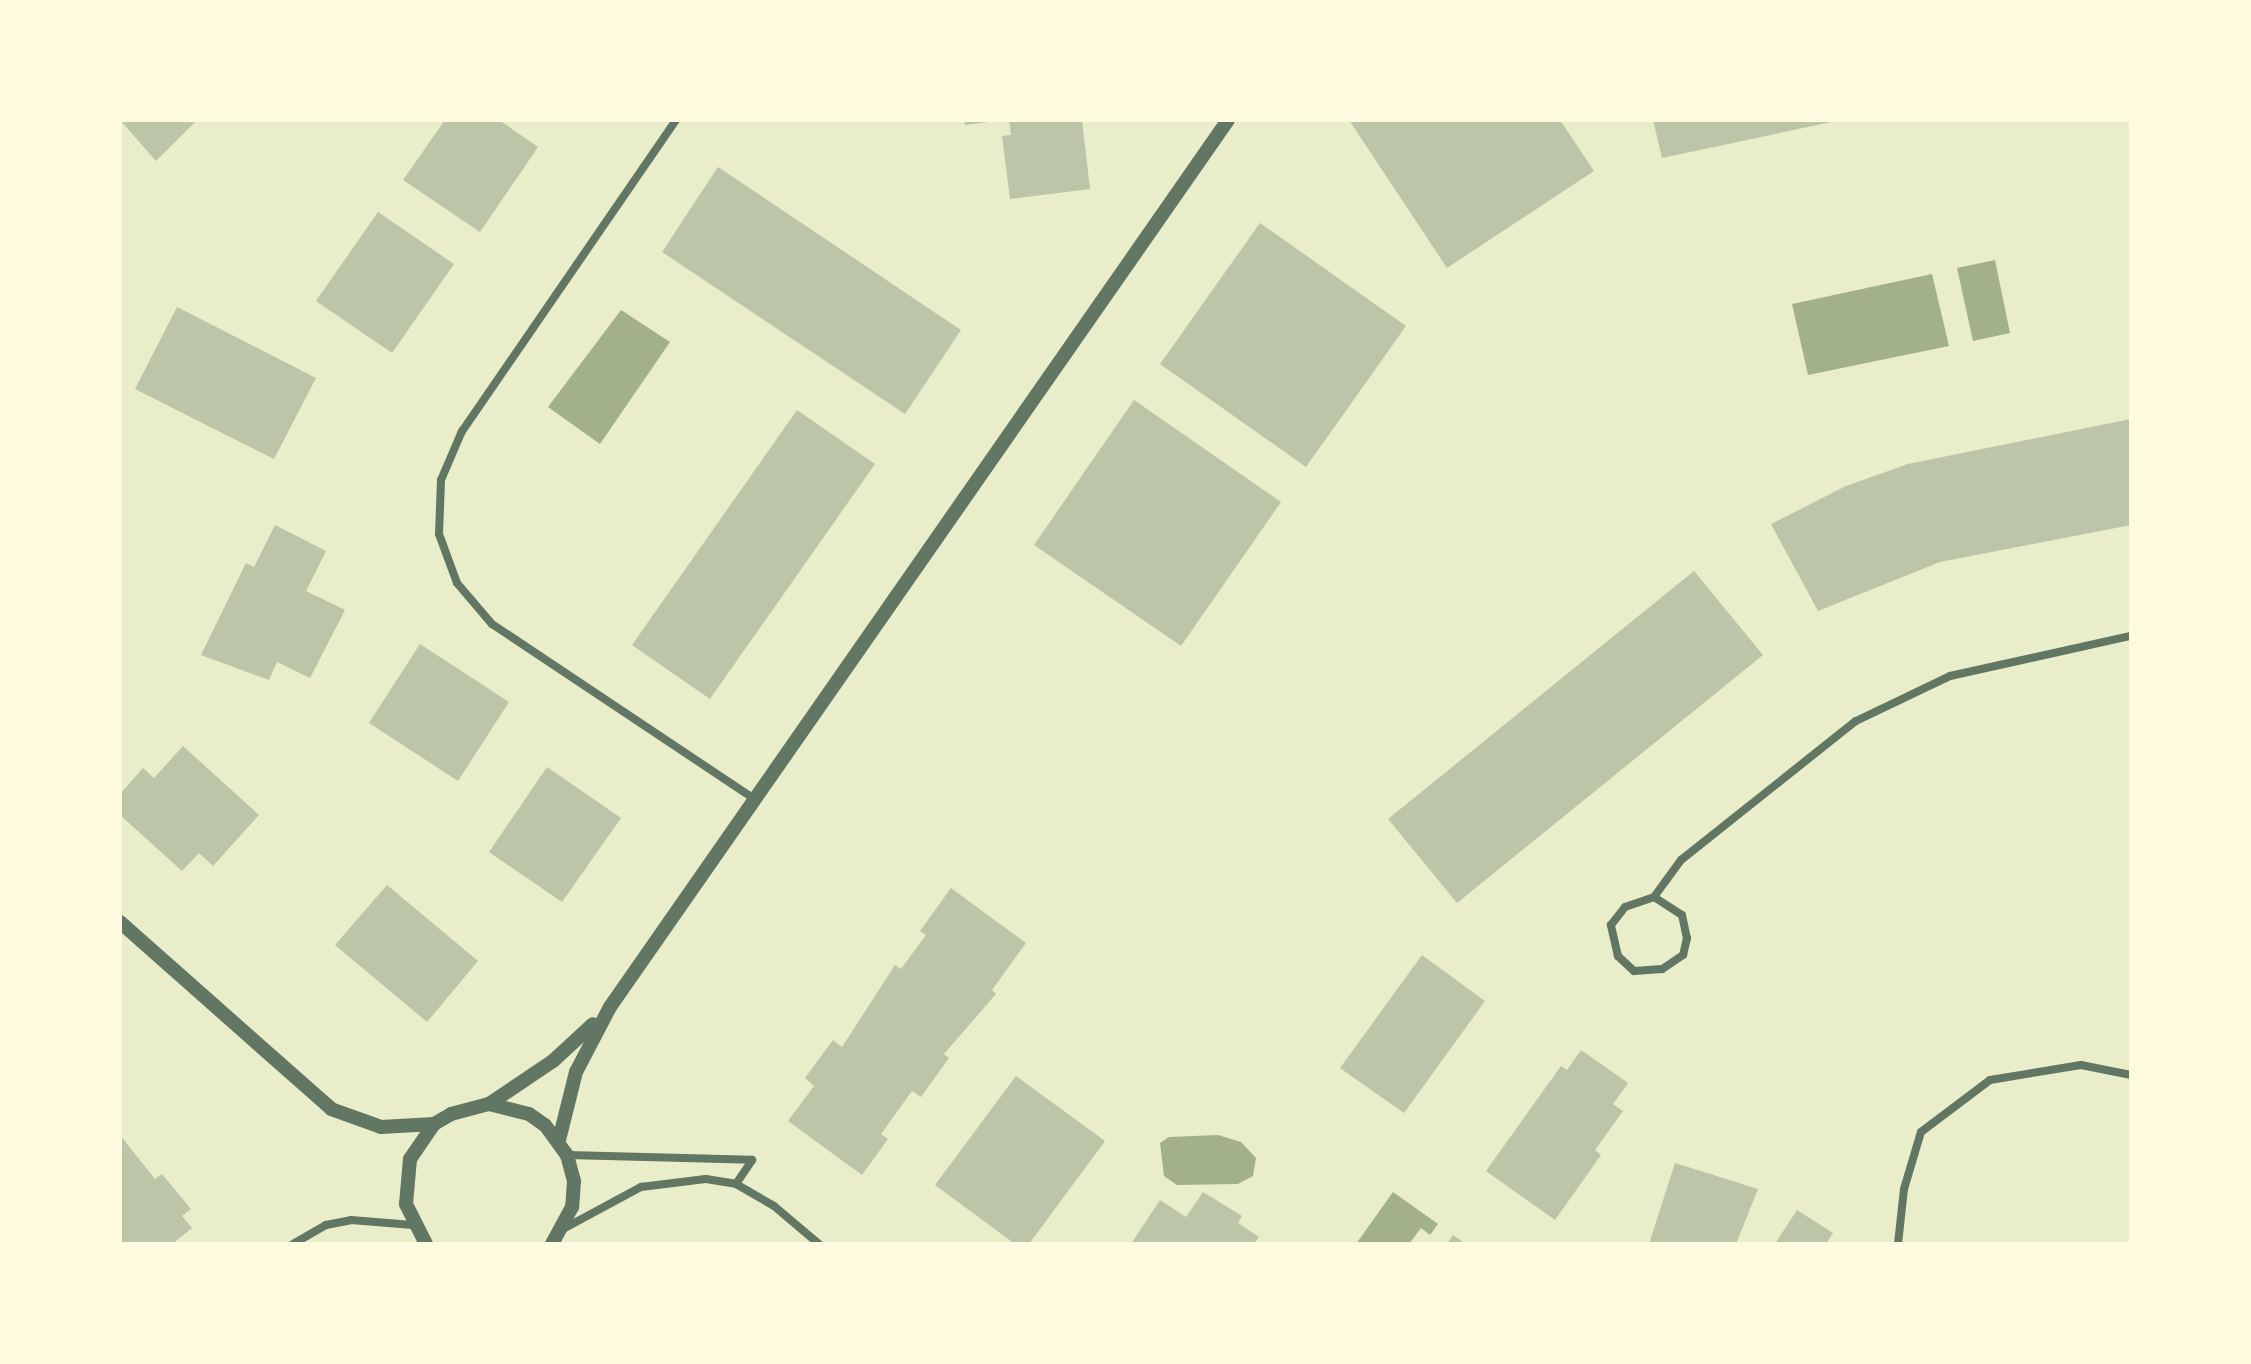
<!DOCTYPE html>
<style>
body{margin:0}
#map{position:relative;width:2251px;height:1364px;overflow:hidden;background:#e9edc9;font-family:"Roboto Condensed",sans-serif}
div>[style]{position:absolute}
.water>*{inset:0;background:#a3b18a}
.building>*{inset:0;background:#bcc5a7}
.minor>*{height:8px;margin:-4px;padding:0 4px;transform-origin:4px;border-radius:4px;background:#617663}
.tertiary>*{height:14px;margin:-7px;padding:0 7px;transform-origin:7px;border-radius:7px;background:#617663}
span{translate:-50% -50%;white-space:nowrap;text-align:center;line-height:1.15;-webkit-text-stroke:6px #fefae0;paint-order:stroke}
.frame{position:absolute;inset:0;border:122px solid #fefae0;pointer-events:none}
</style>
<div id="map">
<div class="water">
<div style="clip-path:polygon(1995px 260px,2010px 333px,1973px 341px,1957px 268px)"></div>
<div style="clip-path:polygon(1932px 274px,1949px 346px,1808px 375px,1792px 304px)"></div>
<div style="clip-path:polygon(621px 310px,670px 342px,600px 444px,548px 407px)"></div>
<div style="clip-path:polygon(1218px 1135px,1241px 1142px,1256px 1158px,1253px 1176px,1238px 1184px,1177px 1185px,1164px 1176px,1160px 1143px,1169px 1137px)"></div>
<div style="clip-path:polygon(1393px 1192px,1438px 1224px,1430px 1235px,1421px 1228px,1409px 1244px,1356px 1244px)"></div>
</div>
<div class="building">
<div style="clip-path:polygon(120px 120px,197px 120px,156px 161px)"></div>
<div style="clip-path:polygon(445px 120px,499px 120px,538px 147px,480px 232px,403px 180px)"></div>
<div style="clip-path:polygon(964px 120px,989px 120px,989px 122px,965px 125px)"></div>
<div style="clip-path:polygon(1009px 120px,1082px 120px,1090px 189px,1010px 199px,1002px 136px,1011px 135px)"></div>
<div style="clip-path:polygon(1349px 120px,1560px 120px,1594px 171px,1447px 268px)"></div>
<div style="clip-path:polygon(1653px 120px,1836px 120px,1836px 121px,1662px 158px)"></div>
<div style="clip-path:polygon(718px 167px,961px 330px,905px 414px,662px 252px)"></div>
<div style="clip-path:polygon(378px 212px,454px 264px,392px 353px,316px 301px)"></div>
<div style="clip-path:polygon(1260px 223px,1406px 326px,1306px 467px,1160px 364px)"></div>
<div style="clip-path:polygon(177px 307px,316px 378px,274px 459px,135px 389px)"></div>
<div style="clip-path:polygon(1134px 400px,1281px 502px,1181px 646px,1034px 545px)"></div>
<div style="clip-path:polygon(797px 410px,875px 464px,710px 699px,632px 645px)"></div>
<div style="clip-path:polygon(2131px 419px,2131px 525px,1940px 562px,1818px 611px,1771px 524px,1846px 486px,1908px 464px)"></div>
<div style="clip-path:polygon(275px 525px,326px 551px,306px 591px,345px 610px,310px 678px,277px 662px,269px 680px,201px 655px,246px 563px,254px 567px)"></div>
<div style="clip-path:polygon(1694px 571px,1763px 655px,1457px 903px,1388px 819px)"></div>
<div style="clip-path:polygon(420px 644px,509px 702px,458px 781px,369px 723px)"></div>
<div style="clip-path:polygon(183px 746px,259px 815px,213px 866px,199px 853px,182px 871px,120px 815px,120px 794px,143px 768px,154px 778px)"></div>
<div style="clip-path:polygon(547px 767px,621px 818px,562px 902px,489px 852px)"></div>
<div style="clip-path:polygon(387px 885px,478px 961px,427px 1022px,335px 945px)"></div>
<div style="clip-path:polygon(951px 888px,1026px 943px,992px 990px,996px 994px,944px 1054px,949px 1058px,921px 1097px,912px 1091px,881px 1134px,888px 1139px,862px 1175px,788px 1121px,814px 1086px,805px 1078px,833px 1040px,842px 1047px,895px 965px,901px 969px,926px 935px,920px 931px)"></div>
<div style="clip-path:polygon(1422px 955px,1485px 1001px,1404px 1113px,1340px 1068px)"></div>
<div style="clip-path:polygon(1581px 1050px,1628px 1083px,1613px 1104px,1623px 1111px,1595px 1150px,1601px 1155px,1555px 1220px,1486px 1171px,1561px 1066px,1567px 1070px)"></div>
<div style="clip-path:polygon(1016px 1076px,1105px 1141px,1029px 1244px,1015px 1244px,935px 1185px)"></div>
<div style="clip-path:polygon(120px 1135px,155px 1179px,162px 1174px,191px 1209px,182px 1216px,192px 1228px,172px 1244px,120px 1244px)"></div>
<div style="clip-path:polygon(1675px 1163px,1758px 1189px,1736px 1244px,1649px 1244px)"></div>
<div style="clip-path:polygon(1203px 1192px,1242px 1216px,1238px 1223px,1259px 1237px,1254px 1244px,1131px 1244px,1160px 1200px,1186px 1217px)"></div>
<div style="clip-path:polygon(1797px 1210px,1833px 1233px,1826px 1244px,1775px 1244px)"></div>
<div style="clip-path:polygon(1453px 1235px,1466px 1244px,1447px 1244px)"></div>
</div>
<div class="minor">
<div style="left:676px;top:120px;width:378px;rotate:124.5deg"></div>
<div style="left:462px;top:431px;width:53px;rotate:113.2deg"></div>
<div style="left:441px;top:480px;width:54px;rotate:92.1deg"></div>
<div style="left:439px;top:534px;width:52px;rotate:69.8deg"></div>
<div style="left:457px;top:583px;width:54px;rotate:49.5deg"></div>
<div style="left:492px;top:624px;width:317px;rotate:33.7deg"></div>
<div style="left:1654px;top:897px;width:33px;rotate:33deg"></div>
<div style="left:1682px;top:915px;width:24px;rotate:78deg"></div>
<div style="left:1687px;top:938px;width:17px;rotate:103deg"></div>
<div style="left:1683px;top:955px;width:25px;rotate:146deg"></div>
<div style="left:1662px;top:969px;width:28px;rotate:176deg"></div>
<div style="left:1634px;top:971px;width:22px;rotate:-137deg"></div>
<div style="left:1618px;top:956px;width:32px;rotate:-103deg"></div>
<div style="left:1611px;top:925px;width:23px;rotate:-52deg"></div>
<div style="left:1625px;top:907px;width:31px;rotate:-19deg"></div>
<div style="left:1654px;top:897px;width:46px;rotate:-53.9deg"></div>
<div style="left:1681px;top:860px;width:223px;rotate:-38.5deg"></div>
<div style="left:1856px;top:721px;width:104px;rotate:-25.6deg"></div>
<div style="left:1950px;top:676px;width:185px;rotate:-12.5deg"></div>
<div style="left:567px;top:1155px;width:185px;rotate:1.5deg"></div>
<div style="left:736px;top:1184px;width:29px;rotate:-56deg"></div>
<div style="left:563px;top:1229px;width:89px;rotate:-28.3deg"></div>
<div style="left:641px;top:1187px;width:65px;rotate:-7deg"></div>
<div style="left:706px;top:1179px;width:30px;rotate:9deg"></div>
<div style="left:736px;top:1184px;width:44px;rotate:30.1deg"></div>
<div style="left:774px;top:1206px;width:59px;rotate:40.2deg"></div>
<div style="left:293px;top:1244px;width:38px;rotate:-30deg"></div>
<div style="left:326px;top:1225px;width:25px;rotate:-11deg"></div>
<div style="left:351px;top:1220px;width:62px;rotate:4.6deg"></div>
<div style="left:1898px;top:1244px;width:55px;rotate:-83.8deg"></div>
<div style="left:1904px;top:1189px;width:59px;rotate:-73.4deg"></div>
<div style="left:1921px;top:1132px;width:86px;rotate:-37deg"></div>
<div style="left:1990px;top:1080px;width:92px;rotate:-9.4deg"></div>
<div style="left:2081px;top:1065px;width:51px;rotate:11.3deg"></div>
</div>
<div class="tertiary">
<div style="left:120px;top:922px;width:282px;rotate:41.5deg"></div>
<div style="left:331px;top:1109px;width:53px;rotate:19.8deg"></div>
<div style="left:381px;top:1127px;width:53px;rotate:-3.2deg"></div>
<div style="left:489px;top:1104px;width:77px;rotate:-33.9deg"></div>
<div style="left:553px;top:1061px;width:54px;rotate:-42.8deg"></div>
<div style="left:559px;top:1140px;width:70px;rotate:-76deg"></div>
<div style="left:576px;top:1072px;width:73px;rotate:-62.4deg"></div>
<div style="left:610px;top:1007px;width:1081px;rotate:-55.13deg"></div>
<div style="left:426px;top:1244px;width:45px;rotate:-116.6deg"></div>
<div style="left:406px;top:1204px;width:45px;rotate:-84.9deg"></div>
<div style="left:410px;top:1159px;width:42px;rotate:-55.6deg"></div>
<div style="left:434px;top:1124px;width:20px;rotate:-30deg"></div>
<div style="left:451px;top:1114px;width:39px;rotate:-15deg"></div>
<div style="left:489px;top:1104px;width:41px;rotate:14deg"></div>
<div style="left:529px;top:1114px;width:19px;rotate:35deg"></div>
<div style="left:545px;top:1125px;width:37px;rotate:54deg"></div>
<div style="left:567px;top:1155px;width:27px;rotate:75deg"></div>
<div style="left:574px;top:1181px;width:26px;rotate:94deg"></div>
<div style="left:572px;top:1207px;width:42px;rotate:118.4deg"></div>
</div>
<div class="frame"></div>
</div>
